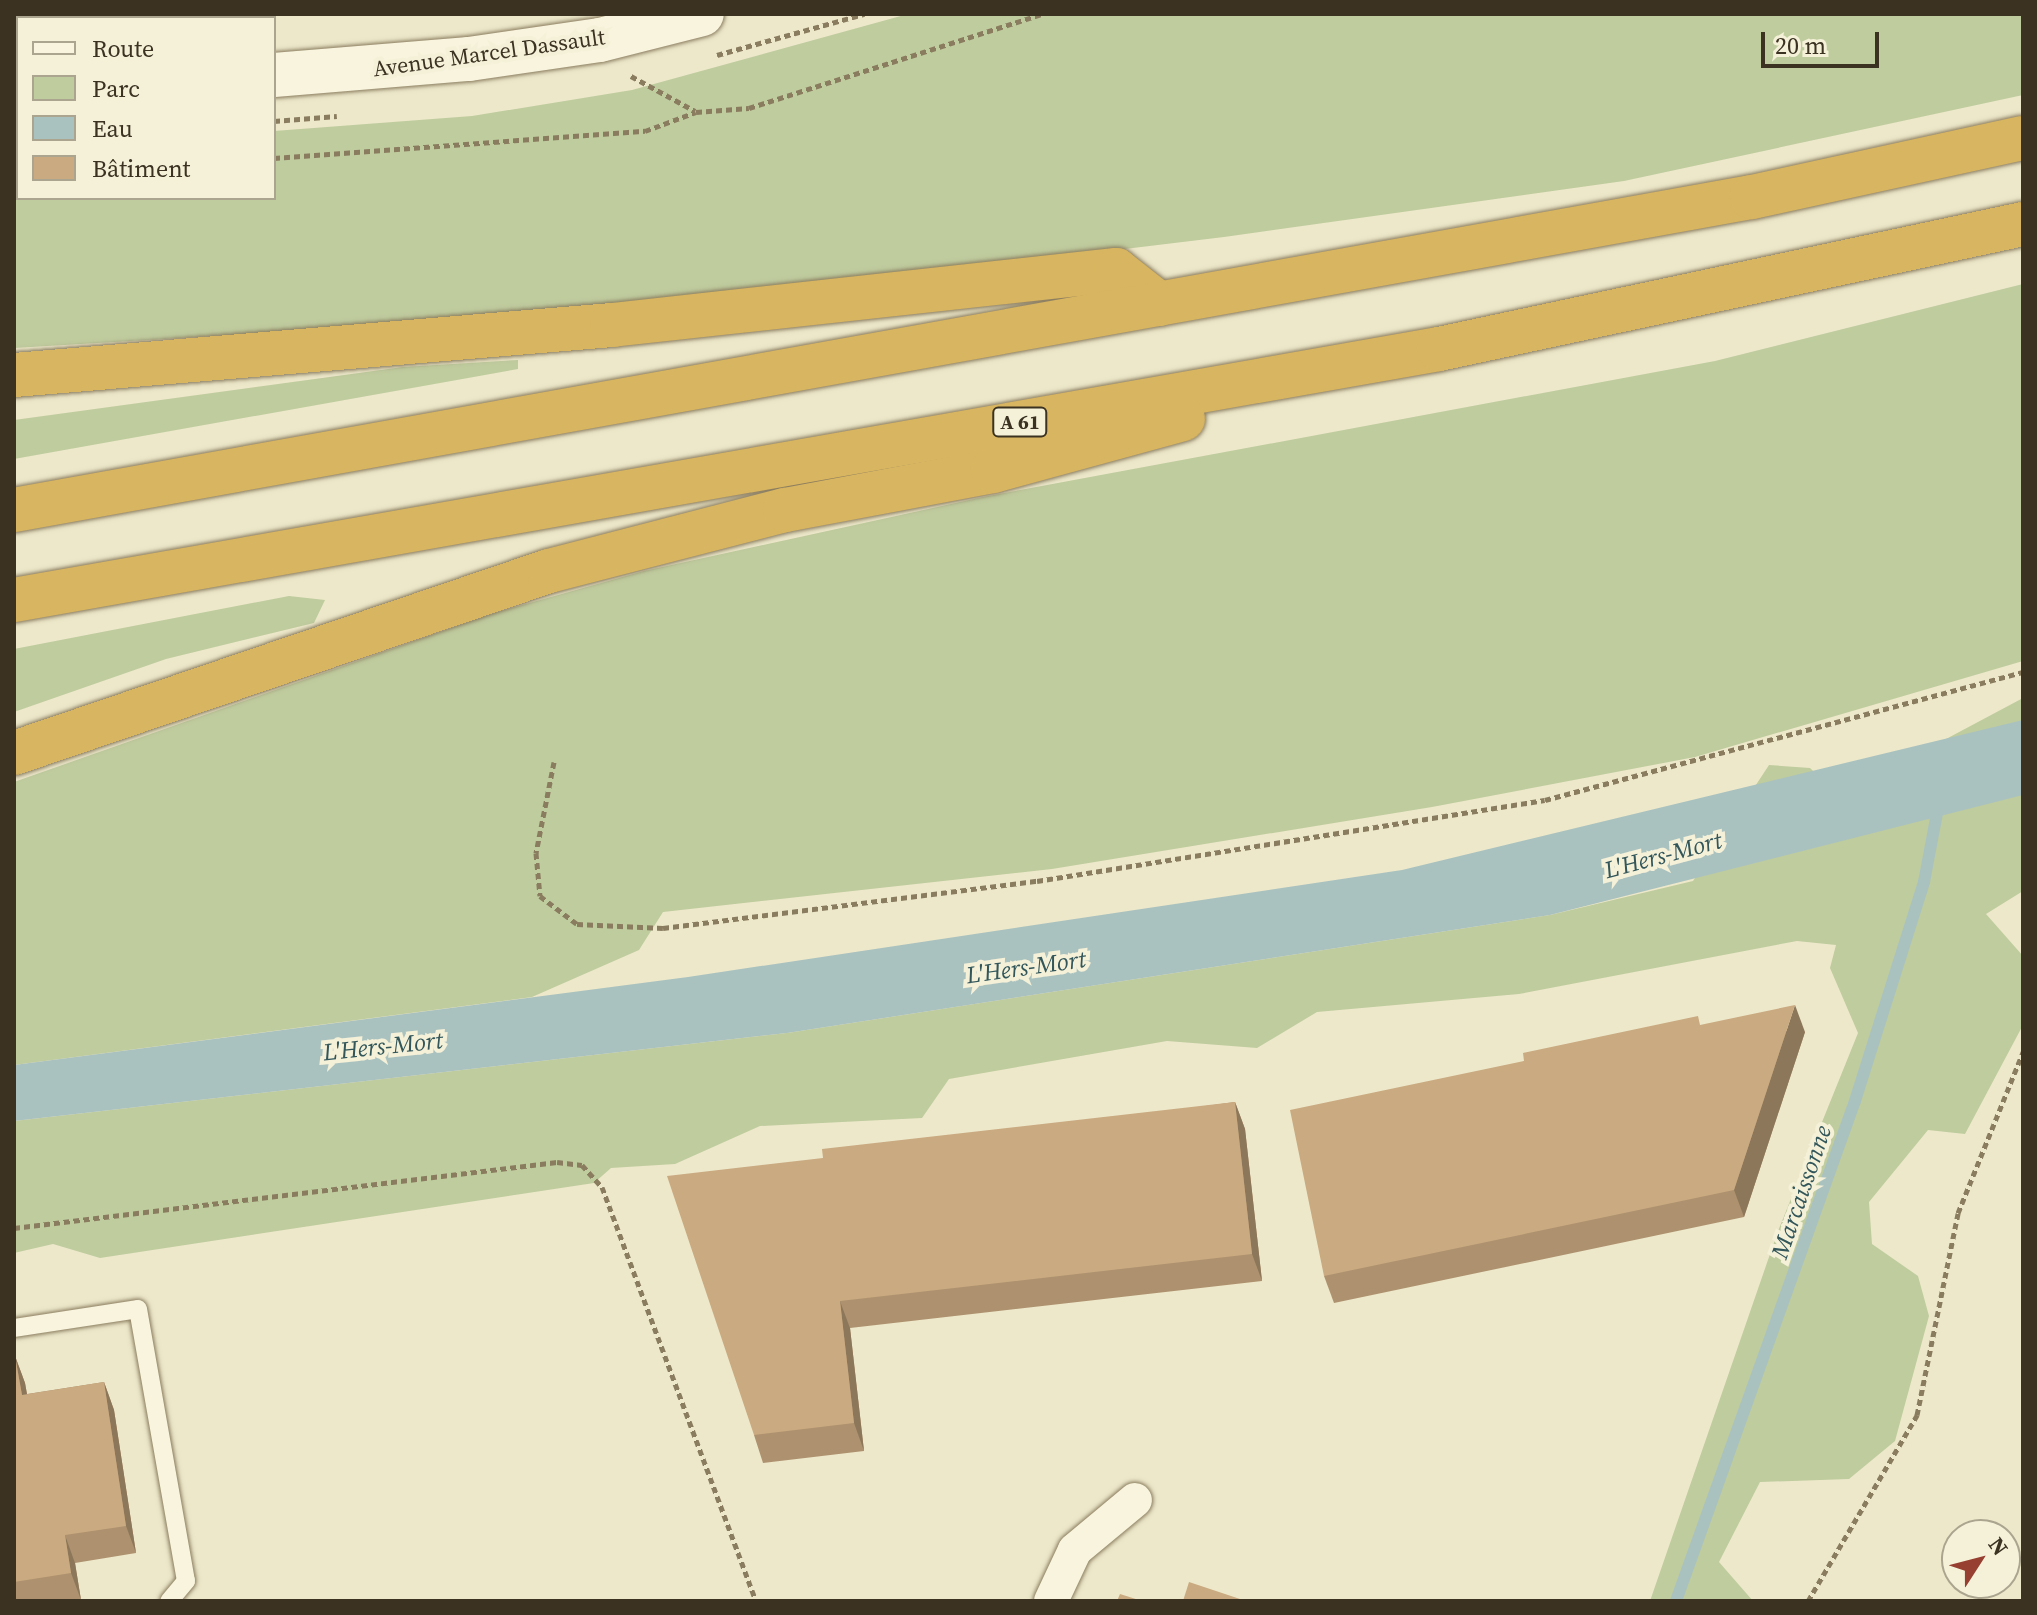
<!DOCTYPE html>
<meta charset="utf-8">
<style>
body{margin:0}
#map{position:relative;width:2037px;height:1615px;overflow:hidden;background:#ede8ca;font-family:"Source Serif 4",serif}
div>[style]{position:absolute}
.green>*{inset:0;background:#bfcc9e}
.water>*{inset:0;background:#aac2bf}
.stream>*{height:12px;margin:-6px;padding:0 6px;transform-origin:6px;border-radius:6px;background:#aac2bf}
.path>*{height:5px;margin-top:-2.5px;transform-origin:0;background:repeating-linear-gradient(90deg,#8a7c5f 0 6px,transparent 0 10px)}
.roads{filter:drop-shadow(0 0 2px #8a7c5f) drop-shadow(0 0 2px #8a7c5f)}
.service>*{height:18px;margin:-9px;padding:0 9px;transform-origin:9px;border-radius:9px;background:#f8f4dd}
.minor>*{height:34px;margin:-17px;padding:0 17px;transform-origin:17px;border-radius:17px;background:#f8f4dd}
.tertiary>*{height:44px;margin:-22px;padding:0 22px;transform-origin:22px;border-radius:22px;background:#f8f4dd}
.motorway>*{height:44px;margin:-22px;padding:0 22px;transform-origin:22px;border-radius:22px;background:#d8b560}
.wall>*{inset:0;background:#ae926f}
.shaded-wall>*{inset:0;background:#8d775a}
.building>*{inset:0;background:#caaa81}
span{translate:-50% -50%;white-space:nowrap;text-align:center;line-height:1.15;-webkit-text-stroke:8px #f5f1d9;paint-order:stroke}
.shield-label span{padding:2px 6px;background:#f5f1d9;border:2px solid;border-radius:6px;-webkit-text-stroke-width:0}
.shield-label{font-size:20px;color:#3b3221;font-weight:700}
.street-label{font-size:22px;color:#3b3221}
.water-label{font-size:24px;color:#32565a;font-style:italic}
.frame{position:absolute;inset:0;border:16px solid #3b3221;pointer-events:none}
.legend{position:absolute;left:16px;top:16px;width:260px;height:184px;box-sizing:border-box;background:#f5f1d9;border:2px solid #aba58f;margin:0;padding:10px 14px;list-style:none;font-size:24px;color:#3b3221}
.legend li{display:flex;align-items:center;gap:16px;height:40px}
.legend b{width:40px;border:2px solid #aba58f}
.north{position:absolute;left:1941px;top:1519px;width:80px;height:80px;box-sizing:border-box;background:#f5f1d9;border:2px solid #aba58f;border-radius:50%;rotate:54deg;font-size:22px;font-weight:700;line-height:32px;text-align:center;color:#3b3221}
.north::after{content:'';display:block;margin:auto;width:28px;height:36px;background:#973f31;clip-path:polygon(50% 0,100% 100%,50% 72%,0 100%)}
.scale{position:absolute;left:1761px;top:32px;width:118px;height:36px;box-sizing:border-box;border:4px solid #3b3221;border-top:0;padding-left:10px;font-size:24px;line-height:28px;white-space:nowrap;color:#3b3221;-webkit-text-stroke:6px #f5f1d9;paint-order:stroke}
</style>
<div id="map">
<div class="green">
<div style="clip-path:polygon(908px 14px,2023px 14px,2023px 95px,1624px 181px,1224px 237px,595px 313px,14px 348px,14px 122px,18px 198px,274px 198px,274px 131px,472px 116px,632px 90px)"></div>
<div style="clip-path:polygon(2023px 284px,2023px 661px,1695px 757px,1432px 807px,1052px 869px,663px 912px,639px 950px,532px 997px,14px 1065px,14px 782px,494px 613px,644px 571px,983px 497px,1715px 361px)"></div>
<div style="clip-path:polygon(518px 360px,518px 369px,14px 459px,14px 420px,403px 367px)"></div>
<div style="clip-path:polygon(289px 596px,325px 600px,314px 623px,166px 659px,14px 712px,14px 649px)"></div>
<div style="clip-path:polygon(2023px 698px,2023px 891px,1986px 914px,2023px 956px,2023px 1025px,1965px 1134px,1928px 1130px,1869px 1202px,1872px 1244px,1918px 1276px,1929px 1316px,1895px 1441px,1849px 1479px,1760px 1482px,1719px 1562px,1753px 1601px,1650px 1601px,1778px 1231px,1858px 1033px,1830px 968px,1836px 945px,1797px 941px,1519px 994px,1317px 1012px,1257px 1048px,1167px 1041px,949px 1079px,922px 1118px,760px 1126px,675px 1164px,611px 1168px,594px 1183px,100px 1258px,53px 1244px,14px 1253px,14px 1121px,787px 1033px,1550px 915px,1693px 881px,1769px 765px,1810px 768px,1873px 828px,1931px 747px)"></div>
</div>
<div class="water">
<div style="clip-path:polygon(2023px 720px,2023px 795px,1550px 915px,787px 1033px,14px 1121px,14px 1065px,688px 977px,1402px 870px)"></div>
</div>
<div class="stream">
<div style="left:1676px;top:1601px;width:531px;rotate:-70.3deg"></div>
<div style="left:1855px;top:1101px;width:230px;rotate:-72.5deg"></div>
<div style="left:1924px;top:882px;width:75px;rotate:-79.3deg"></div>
</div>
<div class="path">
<div style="left:717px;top:55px;width:153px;rotate:-15.6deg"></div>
<div style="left:631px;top:76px;width:73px;rotate:28.7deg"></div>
<div style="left:14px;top:112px;width:4px"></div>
<div style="left:274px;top:121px;width:63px;rotate:-4.5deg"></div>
<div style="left:274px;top:158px;width:372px;rotate:-4.2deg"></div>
<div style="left:645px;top:131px;width:54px;rotate:-20.4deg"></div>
<div style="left:696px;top:112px;width:53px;rotate:-4.3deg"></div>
<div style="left:749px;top:108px;width:307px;rotate:-17.8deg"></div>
<div style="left:14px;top:182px;width:4px"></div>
<div style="left:554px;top:762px;width:93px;rotate:101.2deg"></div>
<div style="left:536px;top:853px;width:43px;rotate:84.7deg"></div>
<div style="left:540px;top:896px;width:46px;rotate:37.1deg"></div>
<div style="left:577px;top:924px;width:86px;rotate:2.7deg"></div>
<div style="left:663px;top:928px;width:377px;rotate:-7.2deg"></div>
<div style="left:1037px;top:881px;width:514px;rotate:-9.06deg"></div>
<div style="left:1545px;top:800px;width:495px;rotate:-15deg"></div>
<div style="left:14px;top:1228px;width:547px;rotate:-6.93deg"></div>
<div style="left:557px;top:1162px;width:25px;rotate:7deg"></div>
<div style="left:582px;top:1165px;width:30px;rotate:48deg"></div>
<div style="left:602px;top:1187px;width:442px;rotate:69.6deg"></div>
<div style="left:1808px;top:1601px;width:216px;rotate:-59.6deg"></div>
<div style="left:1917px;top:1415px;width:206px;rotate:-78.5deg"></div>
<div style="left:1958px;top:1213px;width:174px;rotate:-68deg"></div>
</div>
<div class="roads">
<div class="service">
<div style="left:14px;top:1328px;width:125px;rotate:-8.7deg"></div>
<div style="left:138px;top:1309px;width:276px;rotate:80deg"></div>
<div style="left:186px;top:1581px;width:26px;rotate:130deg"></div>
</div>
<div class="minor">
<div style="left:1051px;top:1601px;width:56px;rotate:-64.8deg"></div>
<div style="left:1075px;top:1550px;width:78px;rotate:-39.8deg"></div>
</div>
<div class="tertiary">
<div style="left:14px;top:64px;width:4px;rotate:14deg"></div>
<div style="left:274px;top:75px;width:196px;rotate:-4.7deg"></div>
<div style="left:469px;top:59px;width:132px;rotate:-8.3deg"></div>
<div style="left:600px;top:40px;width:105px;rotate:-14.3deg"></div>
</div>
<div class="motorway">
<div style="left:14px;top:375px;width:600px;rotate:-4.78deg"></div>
<div style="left:612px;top:325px;width:507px;rotate:-6.23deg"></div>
<div style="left:1116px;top:270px;width:55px;rotate:38.3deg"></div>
<div style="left:14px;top:510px;width:1766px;rotate:-10.21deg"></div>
<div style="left:1752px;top:197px;width:277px;rotate:-12.3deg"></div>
<div style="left:14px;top:600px;width:1447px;rotate:-9.99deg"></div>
<div style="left:1439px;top:349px;width:597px;rotate:-12.08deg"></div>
<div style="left:14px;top:753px;width:565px;rotate:-18.79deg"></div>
<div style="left:549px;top:571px;width:244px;rotate:-14.5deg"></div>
<div style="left:785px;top:510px;width:212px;rotate:-10.6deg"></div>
<div style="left:993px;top:471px;width:197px;rotate:-15.3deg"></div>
</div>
</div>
<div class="wall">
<div style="clip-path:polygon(1701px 1025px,1805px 1032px,1744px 1217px,1334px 1303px,1324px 1276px,1524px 1061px)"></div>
<div style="clip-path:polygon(1235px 1102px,1245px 1129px,1262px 1281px,850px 1328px,864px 1451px,763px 1463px,754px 1435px,823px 1158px)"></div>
<div style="clip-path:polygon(14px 1356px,15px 1356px,25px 1383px,27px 1394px,104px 1382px,114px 1410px,136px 1553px,75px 1563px,81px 1600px,14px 1601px)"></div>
</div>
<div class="shaded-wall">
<div style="clip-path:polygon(1795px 1005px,1805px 1032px,1744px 1217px,1734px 1190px)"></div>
<div style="clip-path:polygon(1235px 1102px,1245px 1129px,1262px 1281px,1252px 1254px)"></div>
<div style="clip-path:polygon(840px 1301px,850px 1328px,864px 1451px,854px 1423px)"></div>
<div style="clip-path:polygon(15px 1356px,25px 1383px,32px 1423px,22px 1395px)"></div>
<div style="clip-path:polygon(104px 1382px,114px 1410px,136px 1553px,126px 1526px)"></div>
<div style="clip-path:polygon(65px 1535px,75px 1563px,81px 1600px,71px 1573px)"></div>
</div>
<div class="building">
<div style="clip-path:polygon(1795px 1005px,1734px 1190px,1324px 1276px,1290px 1110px,1524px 1061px,1523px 1053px,1698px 1016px,1700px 1025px)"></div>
<div style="clip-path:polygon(1235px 1102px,1252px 1254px,840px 1301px,854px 1423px,754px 1435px,667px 1176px,823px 1158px,822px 1149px)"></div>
<div style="clip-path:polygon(14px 1356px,15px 1356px,22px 1395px,104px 1382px,126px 1526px,65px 1535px,71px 1573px,14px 1582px)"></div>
<div style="clip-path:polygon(1189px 1582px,1246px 1601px,1183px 1601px)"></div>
<div style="clip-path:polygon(1120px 1594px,1142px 1601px,1117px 1601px)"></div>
</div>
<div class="shield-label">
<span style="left:1020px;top:422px">A 61</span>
</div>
<div class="street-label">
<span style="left:489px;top:53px;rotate:-8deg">Avenue Marcel Dassault</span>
</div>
<div class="water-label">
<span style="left:1663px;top:855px;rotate:-15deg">L'Hers-Mort</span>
<span style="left:1026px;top:967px;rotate:-8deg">L'Hers-Mort</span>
<span style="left:383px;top:1046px;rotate:-6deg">L'Hers-Mort</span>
<span style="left:1801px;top:1192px;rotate:-71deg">Marcaissonne</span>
</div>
<div class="frame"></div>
<ul class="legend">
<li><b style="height:10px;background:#f8f4dd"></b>Route</li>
<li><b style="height:22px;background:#bfcc9e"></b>Parc</li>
<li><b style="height:22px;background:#aac2bf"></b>Eau</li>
<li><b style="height:22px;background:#caaa81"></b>Bâtiment</li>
</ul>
<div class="north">N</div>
<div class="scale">20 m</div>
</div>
